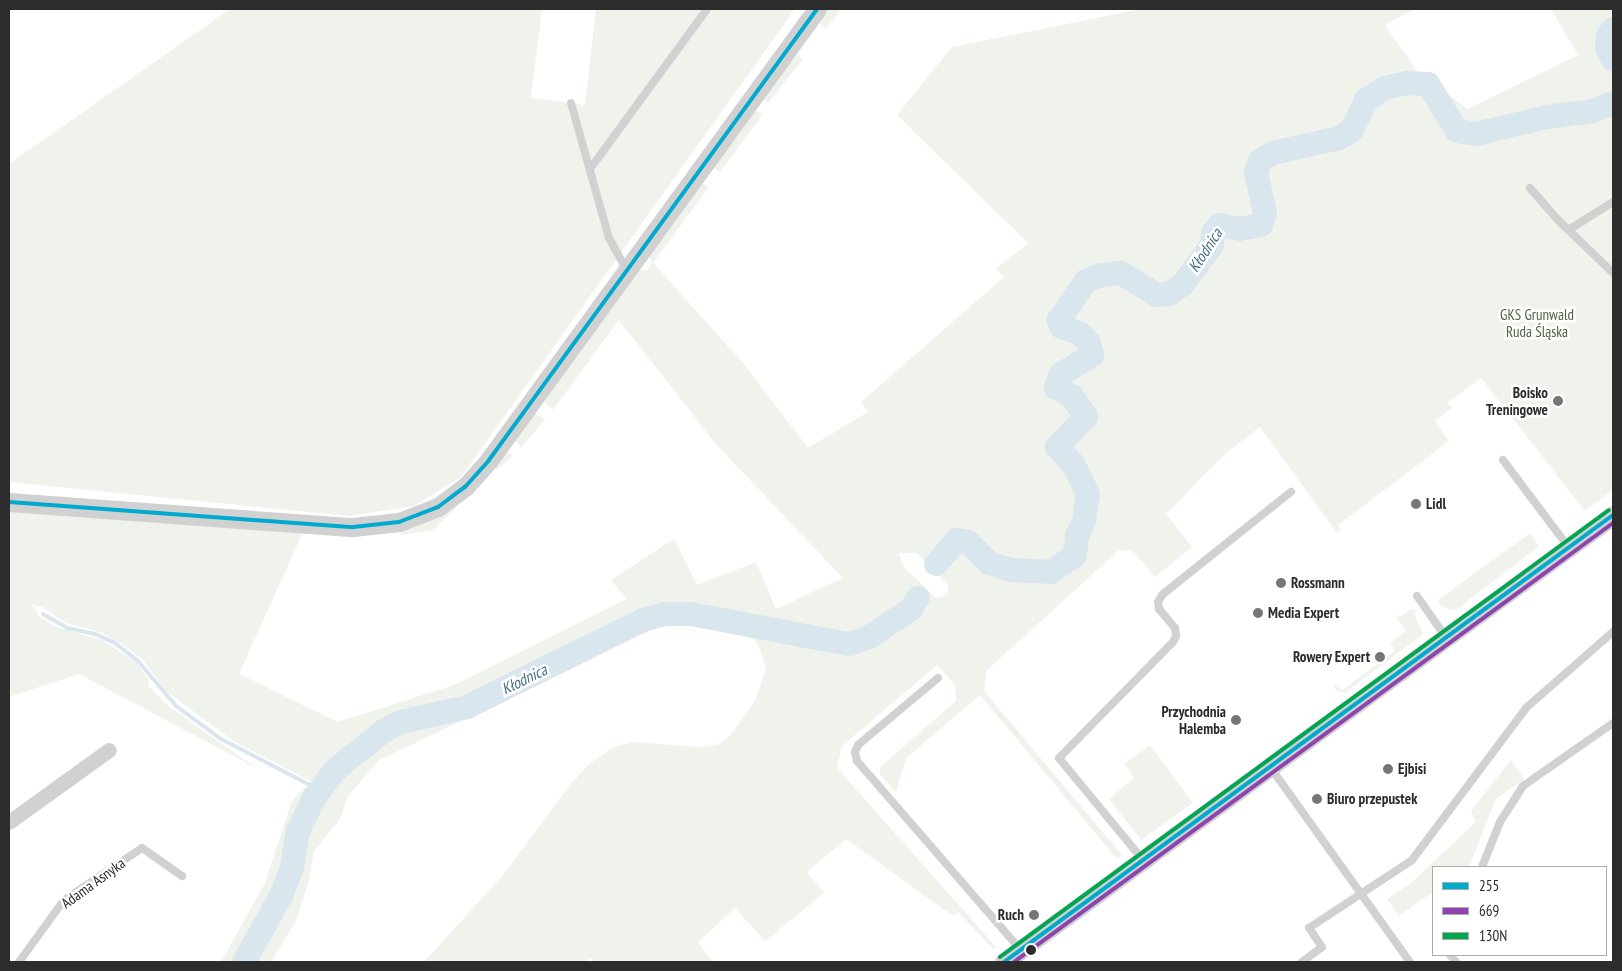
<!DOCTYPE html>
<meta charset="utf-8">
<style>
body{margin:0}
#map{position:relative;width:1622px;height:971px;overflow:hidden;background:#fff;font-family:"PT Sans Narrow",sans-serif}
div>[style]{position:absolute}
.green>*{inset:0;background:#f0f2ec}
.stream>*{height:4px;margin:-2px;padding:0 2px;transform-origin:2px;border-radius:2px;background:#dae6ee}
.river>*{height:24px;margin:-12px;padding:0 12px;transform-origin:12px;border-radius:12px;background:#dae6ee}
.service>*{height:8px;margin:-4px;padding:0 4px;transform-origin:4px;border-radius:4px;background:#d1d1d1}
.minor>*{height:15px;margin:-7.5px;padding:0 7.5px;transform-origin:7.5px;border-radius:7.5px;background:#d1d1d1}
.tertiary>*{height:19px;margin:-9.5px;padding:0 9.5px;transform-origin:9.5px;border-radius:9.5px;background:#d1d1d1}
.bus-1>*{height:4px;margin:-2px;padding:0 2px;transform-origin:2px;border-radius:2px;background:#00a9ce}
.bus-2>*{height:4px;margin:-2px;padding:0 2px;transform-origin:2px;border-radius:2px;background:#8e44ad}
.bus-3>*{height:4px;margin:-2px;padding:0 2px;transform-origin:2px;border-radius:2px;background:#00a651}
.dots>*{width:14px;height:14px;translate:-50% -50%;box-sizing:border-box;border:2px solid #fff;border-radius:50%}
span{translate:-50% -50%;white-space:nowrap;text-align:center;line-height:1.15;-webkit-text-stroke:5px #fff;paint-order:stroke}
.park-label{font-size:15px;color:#516240}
.poi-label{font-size:15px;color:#2c2c2c;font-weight:700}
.right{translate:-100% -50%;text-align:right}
.left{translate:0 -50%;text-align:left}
.street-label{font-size:15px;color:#2c2c2c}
.water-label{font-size:16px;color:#456e84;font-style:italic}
.frame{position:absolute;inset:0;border:10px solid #2c2c2c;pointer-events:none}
.legend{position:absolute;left:1432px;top:866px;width:175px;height:90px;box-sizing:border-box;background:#fff;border:1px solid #ababab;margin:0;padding:6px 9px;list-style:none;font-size:15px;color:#2c2c2c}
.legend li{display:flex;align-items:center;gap:10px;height:25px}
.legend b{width:25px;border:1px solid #ababab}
</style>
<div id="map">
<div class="green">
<div style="clip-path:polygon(230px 9px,542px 9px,531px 98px,585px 105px,596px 9px,795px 9px,461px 477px,414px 506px,349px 516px,9px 482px,9px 164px)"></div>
<div style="clip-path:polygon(825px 9px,841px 9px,826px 29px,817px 20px)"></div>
<div style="clip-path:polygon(evenodd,1141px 9px,1414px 9px,1385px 25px,1419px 74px,1468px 109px,1578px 55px,1551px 9px,1613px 9px,1613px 490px,1585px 511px,1481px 378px,1448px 402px,1452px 408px,1435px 421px,1449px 441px,1338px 525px,1341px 530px,1337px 533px,1260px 427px,1226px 453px,1166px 514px,1192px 547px,1155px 577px,1132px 550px,1118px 551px,987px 670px,984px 691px,1122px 855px,1117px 859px,980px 695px,906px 758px,896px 792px,880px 774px,880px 767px,956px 701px,955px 685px,937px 665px,842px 746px,837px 768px,997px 948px,993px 949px,958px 912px,953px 916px,846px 839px,807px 872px,824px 893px,765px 941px,735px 908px,698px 942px,713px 962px,593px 962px,590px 958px,584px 962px,424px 962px,504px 874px,570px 785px,588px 765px,612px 748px,632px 742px,701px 747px,717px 745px,729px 737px,755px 701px,766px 669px,758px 644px,753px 638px,738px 632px,701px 623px,677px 624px,649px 630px,378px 761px,348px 796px,340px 819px,314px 851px,309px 880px,296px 921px,271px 962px,221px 962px,264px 885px,292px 801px,305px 787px,322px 793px,327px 785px,312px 782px,235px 742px,166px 691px,143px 660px,128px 648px,103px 633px,66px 623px,42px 607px,32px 605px,41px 618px,54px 626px,104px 641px,136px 662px,149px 680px,148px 685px,168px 706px,258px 769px,79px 674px,9px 697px,9px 508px,303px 532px,239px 674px,338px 722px,454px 685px,626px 599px,611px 580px,674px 539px,697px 585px,756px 562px,776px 609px,843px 578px,715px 443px,619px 320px,553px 410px,543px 400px,637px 269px,647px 271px,652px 263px,649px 253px,700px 183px,709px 187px,653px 263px,743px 363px,808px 448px,868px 412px,861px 402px,1004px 277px,996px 269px,1028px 243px,897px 115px,952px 47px,1141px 9px,899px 553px,917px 553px,948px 585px,948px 591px,942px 597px,936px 598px,903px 566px,899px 553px)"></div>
<div style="clip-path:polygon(797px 55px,803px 59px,768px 103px,763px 99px,764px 94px)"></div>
<div style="clip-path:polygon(755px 110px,763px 114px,720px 172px,713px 167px)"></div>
<div style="clip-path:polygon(535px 413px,545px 419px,521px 448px,515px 439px)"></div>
<div style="clip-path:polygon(505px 451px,513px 456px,497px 470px,495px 467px)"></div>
<div style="clip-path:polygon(453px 506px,456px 508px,433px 530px,400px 535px,401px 531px)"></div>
<div style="clip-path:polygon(1530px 533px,1539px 546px,1456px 610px,1449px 610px,1440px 605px,1438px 600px)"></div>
<div style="clip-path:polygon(1410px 610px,1417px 610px,1414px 613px,1423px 634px,1345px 693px,1337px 691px,1333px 685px,1335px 684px,1341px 691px,1395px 651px,1390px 643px,1406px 631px,1397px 618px)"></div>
<div style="clip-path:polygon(1150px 745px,1193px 803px,1141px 840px,1109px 799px,1134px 778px,1125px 764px)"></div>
<div style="clip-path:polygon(1511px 760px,1524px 779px,1496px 799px,1469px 867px,1433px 867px,1433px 892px,1399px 916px,1387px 899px,1412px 882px,1476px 822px,1471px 811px)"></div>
</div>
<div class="stream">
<div style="left:43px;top:614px;width:28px;rotate:30deg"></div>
<div style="left:67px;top:628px;width:29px;rotate:12deg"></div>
<div style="left:95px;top:634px;width:22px;rotate:24deg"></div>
<div style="left:115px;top:643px;width:29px;rotate:38deg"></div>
<div style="left:138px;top:661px;width:59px;rotate:49.8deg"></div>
<div style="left:176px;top:706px;width:56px;rotate:36.3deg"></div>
<div style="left:221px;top:739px;width:111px;rotate:27.3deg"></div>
</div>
<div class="river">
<div style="left:1613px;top:29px;width:9px;rotate:126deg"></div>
<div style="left:1608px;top:36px;width:11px;rotate:95deg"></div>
<div style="left:1607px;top:47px;width:14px;rotate:65deg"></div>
<div style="left:936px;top:564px;width:32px;rotate:-49deg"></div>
<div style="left:957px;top:540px;width:11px;rotate:10deg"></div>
<div style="left:968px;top:542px;width:30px;rotate:45deg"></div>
<div style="left:989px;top:563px;width:22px;rotate:18deg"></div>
<div style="left:1010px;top:570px;width:41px;rotate:2.8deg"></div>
<div style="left:1051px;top:572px;width:29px;rotate:-35deg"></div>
<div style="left:1075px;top:555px;width:19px;rotate:-84deg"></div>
<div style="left:1077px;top:536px;width:17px;rotate:-65deg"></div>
<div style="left:1084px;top:521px;width:27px;rotate:-82deg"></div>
<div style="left:1088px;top:494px;width:32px;rotate:-116deg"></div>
<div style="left:1074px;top:465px;width:25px;rotate:-133deg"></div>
<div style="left:1057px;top:447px;width:42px;rotate:-46deg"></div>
<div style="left:1086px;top:417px;width:25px;rotate:-124deg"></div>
<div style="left:1072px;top:396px;width:18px;rotate:-153deg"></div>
<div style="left:1056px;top:388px;width:14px;rotate:-73deg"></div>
<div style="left:1060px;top:375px;width:38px;rotate:-32deg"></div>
<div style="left:1092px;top:355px;width:12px;rotate:-104deg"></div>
<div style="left:1089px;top:343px;width:14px;rotate:-135deg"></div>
<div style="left:1079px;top:333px;width:18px;rotate:-161deg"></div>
<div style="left:1062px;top:327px;width:8px;rotate:-113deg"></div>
<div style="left:1059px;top:320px;width:47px;rotate:-55.3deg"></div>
<div style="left:1086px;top:281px;width:16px;rotate:-22deg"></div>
<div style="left:1101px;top:275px;width:20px;rotate:-6deg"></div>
<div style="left:1121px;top:273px;width:42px;rotate:31.4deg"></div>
<div style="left:1157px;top:295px;width:12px;rotate:-5deg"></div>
<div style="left:1169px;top:294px;width:17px;rotate:-36deg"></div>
<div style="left:1183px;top:284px;width:49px;rotate:-53.4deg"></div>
<div style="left:1212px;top:245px;width:12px;rotate:-85deg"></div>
<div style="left:1213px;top:233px;width:10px;rotate:-53deg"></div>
<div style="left:1219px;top:225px;width:20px;rotate:11deg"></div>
<div style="left:1239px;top:229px;width:22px;rotate:-10deg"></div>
<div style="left:1261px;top:225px;width:13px;rotate:-72deg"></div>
<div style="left:1265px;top:213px;width:42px;rotate:-102.4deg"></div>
<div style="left:1256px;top:172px;width:12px;rotate:-70deg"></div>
<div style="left:1260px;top:161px;width:15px;rotate:-32deg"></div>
<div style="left:1273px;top:153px;width:68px;rotate:-12.8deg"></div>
<div style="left:1339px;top:138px;width:14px;rotate:-30deg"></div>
<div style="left:1351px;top:131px;width:34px;rotate:-64deg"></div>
<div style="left:1366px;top:100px;width:22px;rotate:-32deg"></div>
<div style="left:1385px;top:88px;width:23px;rotate:-13deg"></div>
<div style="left:1407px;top:83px;width:21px;rotate:3deg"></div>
<div style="left:1428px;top:84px;width:55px;rotate:58.3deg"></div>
<div style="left:1457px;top:131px;width:19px;rotate:9deg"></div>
<div style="left:1476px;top:134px;width:73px;rotate:-13.5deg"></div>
<div style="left:1547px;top:117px;width:45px;rotate:-7.6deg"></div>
<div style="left:1592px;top:111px;width:22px;rotate:-21deg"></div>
<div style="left:244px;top:962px;width:76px;rotate:-60.7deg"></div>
<div style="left:281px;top:896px;width:31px;rotate:-69deg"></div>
<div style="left:292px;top:867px;width:36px;rotate:-81deg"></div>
<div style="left:298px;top:831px;width:37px;rotate:-64deg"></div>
<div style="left:314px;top:798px;width:35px;rotate:-53deg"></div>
<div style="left:335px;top:770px;width:64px;rotate:-38.7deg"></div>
<div style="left:385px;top:730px;width:18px;rotate:-27deg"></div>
<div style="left:401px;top:722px;width:68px;rotate:-12.8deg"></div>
<div style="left:467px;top:707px;width:196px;rotate:-26.3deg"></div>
<div style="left:643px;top:620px;width:22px;rotate:-16deg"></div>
<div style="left:664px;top:614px;width:27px"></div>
<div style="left:691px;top:614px;width:161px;rotate:10.8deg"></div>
<div style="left:849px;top:644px;width:21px;rotate:-19deg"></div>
<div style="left:869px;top:637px;width:50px;rotate:-33.7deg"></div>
<div style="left:911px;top:609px;width:13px;rotate:-58deg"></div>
</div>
<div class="service">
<div style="left:571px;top:103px;width:140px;rotate:74.3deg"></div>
<div style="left:609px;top:238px;width:35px;rotate:61deg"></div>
<div style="left:590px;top:169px;width:198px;rotate:-53.8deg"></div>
<div style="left:1530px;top:188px;width:43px;rotate:48.8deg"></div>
<div style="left:1558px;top:220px;width:76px;rotate:43.9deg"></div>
<div style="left:1570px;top:229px;width:51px;rotate:-32.1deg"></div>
<div style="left:1503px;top:460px;width:110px;rotate:53.1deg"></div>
<div style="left:1417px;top:596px;width:49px;rotate:55deg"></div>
<div style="left:938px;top:678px;width:104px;rotate:140.1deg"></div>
<div style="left:858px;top:745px;width:8px;rotate:113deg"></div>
<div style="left:855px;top:752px;width:9px;rotate:77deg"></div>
<div style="left:857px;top:761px;width:250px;rotate:49.1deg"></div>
<div style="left:1271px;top:768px;width:239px;rotate:54.4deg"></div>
<div style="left:1143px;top:860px;width:132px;rotate:-129.5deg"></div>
<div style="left:1059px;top:758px;width:163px;rotate:-45.5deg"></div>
<div style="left:1173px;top:642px;width:7px;rotate:-63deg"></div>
<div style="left:1176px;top:636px;width:8px;rotate:-97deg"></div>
<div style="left:1175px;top:628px;width:25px;rotate:-130deg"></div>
<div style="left:1159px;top:609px;width:7px;rotate:-98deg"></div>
<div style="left:1158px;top:602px;width:9px;rotate:-58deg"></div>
<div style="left:1163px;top:594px;width:164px;rotate:-38.6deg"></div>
<div style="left:1482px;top:867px;width:48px;rotate:-68.2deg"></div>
<div style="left:1500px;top:822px;width:43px;rotate:-57.4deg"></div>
<div style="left:1523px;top:786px;width:110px;rotate:-35deg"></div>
<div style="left:1450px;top:955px;width:9px;rotate:49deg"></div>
<div style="left:19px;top:962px;width:77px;rotate:-54deg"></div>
<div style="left:64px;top:900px;width:94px;rotate:-33.7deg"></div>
<div style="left:142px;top:848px;width:49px;rotate:35deg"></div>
<div style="left:1302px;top:962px;width:25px;rotate:-37deg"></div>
<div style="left:1322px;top:947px;width:23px;rotate:-124deg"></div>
<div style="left:1309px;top:928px;width:123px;rotate:-33.4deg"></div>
<div style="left:1412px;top:860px;width:191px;rotate:-53.1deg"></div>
<div style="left:1527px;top:707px;width:114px;rotate:-41.1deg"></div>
</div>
<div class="minor">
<div style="left:9px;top:822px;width:123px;rotate:-35.8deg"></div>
</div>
<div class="tertiary">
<div style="left:9px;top:502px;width:345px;rotate:4.2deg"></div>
<div style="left:353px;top:527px;width:46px;rotate:-6.2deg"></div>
<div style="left:399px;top:522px;width:42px;rotate:-21deg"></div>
<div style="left:438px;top:507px;width:34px;rotate:-37deg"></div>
<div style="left:465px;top:487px;width:36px;rotate:-48deg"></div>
<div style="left:489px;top:460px;width:558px;rotate:-53.97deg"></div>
<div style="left:1004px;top:962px;width:755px;rotate:-36.28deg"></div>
</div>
<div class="bus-1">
<div style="left:9px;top:502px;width:345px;rotate:4.2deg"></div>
<div style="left:353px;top:527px;width:46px;rotate:-6.2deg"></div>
<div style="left:399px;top:522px;width:42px;rotate:-21deg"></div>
<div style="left:438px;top:507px;width:34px;rotate:-37deg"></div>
<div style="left:465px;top:487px;width:36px;rotate:-48deg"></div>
<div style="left:489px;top:460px;width:558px;rotate:-53.97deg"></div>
<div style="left:1004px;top:962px;width:755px;rotate:-36.28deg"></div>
</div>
<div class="bus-2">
<div style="left:1014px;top:962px;width:743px;rotate:-36.24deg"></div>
</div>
<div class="bus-3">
<div style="left:1000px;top:957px;width:755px;rotate:-36.28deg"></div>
</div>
<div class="dots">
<div style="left:1558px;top:401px;background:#767676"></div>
<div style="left:1416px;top:504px;background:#767676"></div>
<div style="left:1281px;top:583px;background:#767676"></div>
<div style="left:1258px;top:613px;background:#767676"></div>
<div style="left:1380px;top:657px;background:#767676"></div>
<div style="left:1236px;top:720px;background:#767676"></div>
<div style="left:1388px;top:769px;background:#767676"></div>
<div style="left:1317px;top:799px;background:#767676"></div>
<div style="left:1034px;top:915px;background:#767676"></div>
<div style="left:1031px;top:950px;background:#2c2c2c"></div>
</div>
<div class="park-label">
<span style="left:1537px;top:323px">GKS Grunwald<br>Ruda Śląska</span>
</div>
<div class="poi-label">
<span class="right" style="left:1548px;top:401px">Boisko<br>Treningowe</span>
<span class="left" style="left:1426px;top:504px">Lidl</span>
<span class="left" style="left:1291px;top:583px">Rossmann</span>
<span class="left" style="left:1268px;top:613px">Media Expert</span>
<span class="right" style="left:1370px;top:657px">Rowery Expert</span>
<span class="right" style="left:1226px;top:720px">Przychodnia<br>Halemba</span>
<span class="left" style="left:1398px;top:769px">Ejbisi</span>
<span class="left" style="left:1327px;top:799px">Biuro przepustek</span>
<span class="right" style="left:1024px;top:915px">Ruch</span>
</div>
<div class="street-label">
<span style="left:93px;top:883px;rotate:-36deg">Adama Asnyka</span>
</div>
<div class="water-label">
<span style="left:1205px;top:250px;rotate:-57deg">Kłodnica</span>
<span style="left:524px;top:679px;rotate:-26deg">Kłodnica</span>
</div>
<div class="frame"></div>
<ul class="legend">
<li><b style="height:6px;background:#00a9ce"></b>255</li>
<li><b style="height:6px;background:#8e44ad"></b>669</li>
<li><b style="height:6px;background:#00a651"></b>130N</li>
</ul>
</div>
